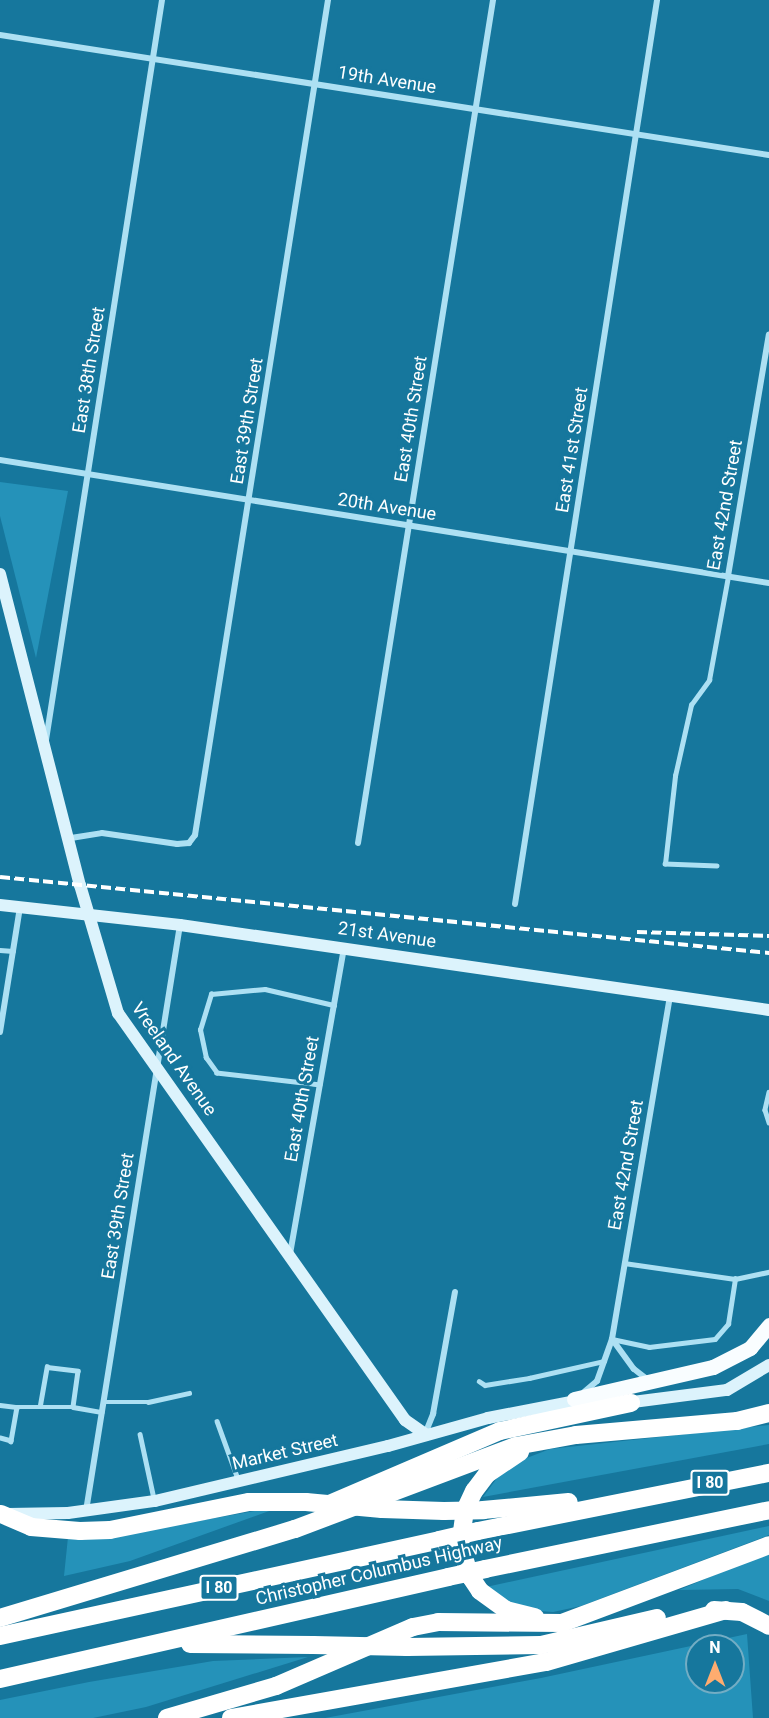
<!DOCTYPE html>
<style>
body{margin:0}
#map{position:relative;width:769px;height:1718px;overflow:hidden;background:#16779d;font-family:Roboto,sans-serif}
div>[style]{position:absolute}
.green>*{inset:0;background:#2592b9}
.lane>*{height:4.5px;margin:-2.25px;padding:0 2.25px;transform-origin:2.25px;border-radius:2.25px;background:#ade0f3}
.street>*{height:6px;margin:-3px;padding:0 3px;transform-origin:3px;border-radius:3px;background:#ade0f3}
.secondary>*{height:12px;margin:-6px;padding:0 6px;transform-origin:6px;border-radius:6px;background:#dcf3fc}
.primary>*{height:15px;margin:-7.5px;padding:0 7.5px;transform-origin:7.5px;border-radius:7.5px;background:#f9fdff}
.highway>*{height:18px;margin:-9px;padding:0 9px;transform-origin:9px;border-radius:9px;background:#fff}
.rail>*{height:4px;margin-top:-2px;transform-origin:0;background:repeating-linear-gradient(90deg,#fff 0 10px,transparent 0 14.5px)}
.highway-bridge>*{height:18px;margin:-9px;padding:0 9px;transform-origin:9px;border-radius:9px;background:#fff}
span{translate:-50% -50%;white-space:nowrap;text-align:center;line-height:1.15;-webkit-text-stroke:6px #16779d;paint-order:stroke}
.shield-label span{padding:2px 4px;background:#16779d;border:2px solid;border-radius:4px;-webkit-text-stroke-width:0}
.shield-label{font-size:16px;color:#fff;font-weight:700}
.street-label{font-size:18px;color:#fff}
.north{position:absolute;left:685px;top:1634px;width:60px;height:60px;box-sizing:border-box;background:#16779d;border:2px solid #73adc4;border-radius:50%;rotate:0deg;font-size:16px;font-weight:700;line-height:24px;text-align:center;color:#fff}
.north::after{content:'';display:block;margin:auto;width:21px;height:27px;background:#ffac6f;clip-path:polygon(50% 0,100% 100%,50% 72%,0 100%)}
</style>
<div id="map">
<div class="green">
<div style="clip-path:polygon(0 482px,68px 491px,36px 658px,0 516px)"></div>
<div style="clip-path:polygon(769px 1425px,769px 1444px,483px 1497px,506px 1466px,550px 1449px)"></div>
<div style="clip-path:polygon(283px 1506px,130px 1561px,64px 1576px,68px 1537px,109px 1537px)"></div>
<div style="clip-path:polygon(769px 1526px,769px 1535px,581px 1606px,553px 1612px,527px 1610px,504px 1601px,486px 1587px)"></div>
<div style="clip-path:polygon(769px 1552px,769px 1601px,738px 1589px,679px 1590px)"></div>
<div style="clip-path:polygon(evenodd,747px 1634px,753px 1718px,325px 1718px,541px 1678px,747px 1634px,697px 1646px,733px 1646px,733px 1682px,697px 1682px,697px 1646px)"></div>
<div style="clip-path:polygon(308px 1657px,146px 1707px,93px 1718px,0 1718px,0 1700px,89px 1682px,213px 1661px)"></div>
</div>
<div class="lane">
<div style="left:717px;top:866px;width:52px;rotate:-177.8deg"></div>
<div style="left:665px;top:864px;width:89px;rotate:-83.5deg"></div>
<div style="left:675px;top:776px;width:73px;rotate:-77.3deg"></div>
<div style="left:691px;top:705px;width:31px;rotate:-54deg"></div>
<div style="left:709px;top:680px;width:106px;rotate:-79.6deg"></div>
<div style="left:0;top:950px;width:13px;rotate:4deg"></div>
<div style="left:320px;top:1085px;width:104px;rotate:-173.4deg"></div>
<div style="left:217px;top:1073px;width:19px;rotate:-126deg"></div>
<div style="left:206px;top:1058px;width:29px;rotate:-102deg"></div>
<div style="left:200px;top:1030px;width:38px;rotate:-73deg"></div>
<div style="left:211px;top:994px;width:54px;rotate:-5.3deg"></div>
<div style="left:265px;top:989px;width:71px;rotate:13.1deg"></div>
<div style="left:769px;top:1092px;width:18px;rotate:103deg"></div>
<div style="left:765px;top:1110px;width:13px;rotate:72deg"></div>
<div style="left:624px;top:1263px;width:112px;rotate:8.2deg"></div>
<div style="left:735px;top:1279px;width:35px;rotate:-12deg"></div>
<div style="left:612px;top:1339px;width:38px;rotate:12deg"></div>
<div style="left:649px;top:1347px;width:66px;rotate:-6.9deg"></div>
<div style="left:715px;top:1339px;width:20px;rotate:-49deg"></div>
<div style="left:728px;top:1324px;width:46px;rotate:-81.2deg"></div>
<div style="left:479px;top:1381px;width:7px;rotate:34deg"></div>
<div style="left:485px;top:1385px;width:45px;rotate:-9deg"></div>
<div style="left:529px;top:1378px;width:77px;rotate:-12.8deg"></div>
<div style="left:104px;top:1402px;width:44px"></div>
<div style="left:148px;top:1402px;width:42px;rotate:-12.4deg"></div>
<div style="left:0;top:1405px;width:17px;rotate:7deg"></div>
<div style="left:17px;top:1407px;width:35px;rotate:100deg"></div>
<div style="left:11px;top:1441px;width:11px;rotate:-165deg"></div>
<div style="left:40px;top:1405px;width:39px;rotate:-80deg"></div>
<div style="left:47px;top:1367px;width:31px;rotate:7deg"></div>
<div style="left:78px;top:1371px;width:36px;rotate:98deg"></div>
<div style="left:73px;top:1407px;width:29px;rotate:10deg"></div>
<div style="left:17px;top:1407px;width:56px"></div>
<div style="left:217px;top:1421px;width:62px;rotate:70.1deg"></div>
<div style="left:140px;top:1434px;width:66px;rotate:77.8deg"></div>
</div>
<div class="street">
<div style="left:0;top:35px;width:778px;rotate:8.87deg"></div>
<div style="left:0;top:460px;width:779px;rotate:9.09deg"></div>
<div style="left:728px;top:576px;width:245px;rotate:-80.4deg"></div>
<div style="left:46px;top:740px;width:749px;rotate:-81.09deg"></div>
<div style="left:71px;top:838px;width:31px;rotate:-9deg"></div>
<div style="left:102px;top:833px;width:76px;rotate:8.3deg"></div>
<div style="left:177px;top:844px;width:12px;rotate:-5deg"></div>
<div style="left:189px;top:843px;width:10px;rotate:-53deg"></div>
<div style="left:195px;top:835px;width:846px;rotate:-80.95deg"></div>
<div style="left:358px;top:843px;width:854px;rotate:-80.9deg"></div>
<div style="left:515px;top:904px;width:915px;rotate:-81.07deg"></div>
<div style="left:0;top:1032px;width:127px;rotate:-80.9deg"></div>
<div style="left:290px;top:1254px;width:311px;rotate:-80deg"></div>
<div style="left:612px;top:1339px;width:37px;rotate:54deg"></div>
<div style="left:634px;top:1369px;width:16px;rotate:38deg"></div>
<div style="left:584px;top:1392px;width:17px;rotate:-40deg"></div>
<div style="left:597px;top:1381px;width:45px;rotate:-70.3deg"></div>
<div style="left:612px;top:1339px;width:348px;rotate:-80.4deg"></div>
<div style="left:425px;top:1434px;width:22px;rotate:-68deg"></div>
<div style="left:433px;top:1414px;width:124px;rotate:-79.8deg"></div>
<div style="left:86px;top:1511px;width:593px;rotate:-80.89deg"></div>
</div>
<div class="secondary">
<div style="left:0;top:574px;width:321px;rotate:75.6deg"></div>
<div style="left:80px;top:885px;width:134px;rotate:73.5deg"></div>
<div style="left:118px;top:1013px;width:498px;rotate:54.8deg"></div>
<div style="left:405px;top:1420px;width:24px;rotate:35deg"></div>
<div style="left:0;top:905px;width:181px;rotate:6.3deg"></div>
<div style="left:180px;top:925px;width:595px;rotate:8.21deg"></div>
<div style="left:625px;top:1403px;width:103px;rotate:-7.3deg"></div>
<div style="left:727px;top:1390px;width:49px;rotate:-30.8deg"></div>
<div style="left:8px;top:1514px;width:60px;rotate:-1deg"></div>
<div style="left:68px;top:1513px;width:88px;rotate:-7.9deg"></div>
<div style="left:155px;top:1501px;width:239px;rotate:-13.3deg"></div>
<div style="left:388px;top:1446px;width:104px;rotate:-15.6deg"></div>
<div style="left:488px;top:1418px;width:95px;rotate:-11deg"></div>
</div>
<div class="primary">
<div style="left:574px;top:1399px;width:143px;rotate:-13deg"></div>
<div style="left:713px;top:1367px;width:42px;rotate:-27.2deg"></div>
<div style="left:750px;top:1348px;width:30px;rotate:-50deg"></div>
</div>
<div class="highway">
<div style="left:520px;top:1452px;width:40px;rotate:146deg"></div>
<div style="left:487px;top:1474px;width:21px;rotate:127deg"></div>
<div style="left:474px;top:1491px;width:21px;rotate:115deg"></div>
<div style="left:465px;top:1510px;width:34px;rotate:98deg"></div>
<div style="left:460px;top:1544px;width:34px;rotate:73deg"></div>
<div style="left:470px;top:1576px;width:18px;rotate:56deg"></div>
<div style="left:480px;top:1591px;width:32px;rotate:36deg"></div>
<div style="left:506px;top:1610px;width:30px;rotate:14deg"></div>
<div style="left:327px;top:1505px;width:188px;rotate:-23.2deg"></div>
<div style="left:500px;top:1431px;width:134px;rotate:-12.1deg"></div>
<div style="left:382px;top:1509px;width:62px;rotate:1.8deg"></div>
<div style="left:483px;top:1510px;width:86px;rotate:-5.3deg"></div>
<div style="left:1px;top:1514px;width:33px;rotate:23deg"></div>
<div style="left:31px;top:1527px;width:49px;rotate:4.7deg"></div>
<div style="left:80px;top:1531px;width:30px;rotate:-2deg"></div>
<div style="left:110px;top:1530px;width:142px;rotate:-11.4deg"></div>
<div style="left:249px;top:1502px;width:57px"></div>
<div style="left:478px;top:1531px;width:297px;rotate:-11.3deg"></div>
<div style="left:485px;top:1569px;width:290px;rotate:-11.7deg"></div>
<div style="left:714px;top:1610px;width:28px;rotate:4deg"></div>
<div style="left:742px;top:1612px;width:30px;rotate:27deg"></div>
<div style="left:0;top:1618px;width:308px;rotate:-16.8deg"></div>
<div style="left:295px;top:1529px;width:236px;rotate:-20.6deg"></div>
<div style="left:516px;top:1446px;width:61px;rotate:-10.4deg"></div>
<div style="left:576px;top:1435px;width:162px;rotate:-5deg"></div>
<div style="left:737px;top:1421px;width:33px;rotate:-14deg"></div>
<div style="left:0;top:1636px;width:449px;rotate:-12.3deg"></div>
<div style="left:190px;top:1644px;width:123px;rotate:0.5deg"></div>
<div style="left:407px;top:1647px;width:134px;rotate:-0.9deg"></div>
<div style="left:541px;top:1645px;width:119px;rotate:-13.1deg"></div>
<div style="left:0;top:1679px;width:459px;rotate:-12.8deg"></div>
<div style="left:167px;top:1718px;width:114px;rotate:-16.4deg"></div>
<div style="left:276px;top:1686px;width:149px;rotate:-23.3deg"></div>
<div style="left:413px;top:1627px;width:25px;rotate:-11deg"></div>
<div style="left:438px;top:1622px;width:124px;rotate:0.5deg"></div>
<div style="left:562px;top:1623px;width:221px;rotate:-20.6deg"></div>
<div style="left:231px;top:1718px;width:320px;rotate:-10.1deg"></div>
<div style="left:546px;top:1662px;width:187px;rotate:-16.1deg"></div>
</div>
<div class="rail">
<div style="left:0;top:877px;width:773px;rotate:5.64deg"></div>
<div style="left:637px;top:932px;width:132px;rotate:1.7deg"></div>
</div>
<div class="highway-bridge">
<div style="left:306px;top:1502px;width:76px;rotate:5.3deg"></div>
<div style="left:444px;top:1511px;width:39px;rotate:-1deg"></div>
<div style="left:439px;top:1540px;width:40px;rotate:-13deg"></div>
<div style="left:448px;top:1577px;width:38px;rotate:-12deg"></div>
<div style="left:313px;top:1645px;width:94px;rotate:1.2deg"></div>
</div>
<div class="shield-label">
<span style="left:710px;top:1483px">I 80</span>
<span style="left:219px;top:1588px">I 80</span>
</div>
<div class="street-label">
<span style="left:387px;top:80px;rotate:9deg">19th Avenue</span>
<span style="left:89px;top:370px;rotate:-81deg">East 38th Street</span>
<span style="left:411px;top:419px;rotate:-81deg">East 40th Street</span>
<span style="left:247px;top:421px;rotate:-81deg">East 39th Street</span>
<span style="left:572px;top:450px;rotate:-81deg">East 41st Street</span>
<span style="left:725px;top:505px;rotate:-80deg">East 42nd Street</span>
<span style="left:387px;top:507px;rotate:9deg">20th Avenue</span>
<span style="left:387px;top:935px;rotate:8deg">21st Avenue</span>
<span style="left:174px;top:1059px;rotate:55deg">Vreeland Avenue</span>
<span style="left:302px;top:1099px;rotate:-80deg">East 40th Street</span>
<span style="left:626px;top:1165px;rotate:-80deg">East 42nd Street</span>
<span style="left:118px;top:1216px;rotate:-81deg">East 39th Street</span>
<span style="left:285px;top:1452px;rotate:-13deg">Market Street</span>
<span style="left:379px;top:1571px;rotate:-13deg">Christopher Columbus Highway</span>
</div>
<div class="north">N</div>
</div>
